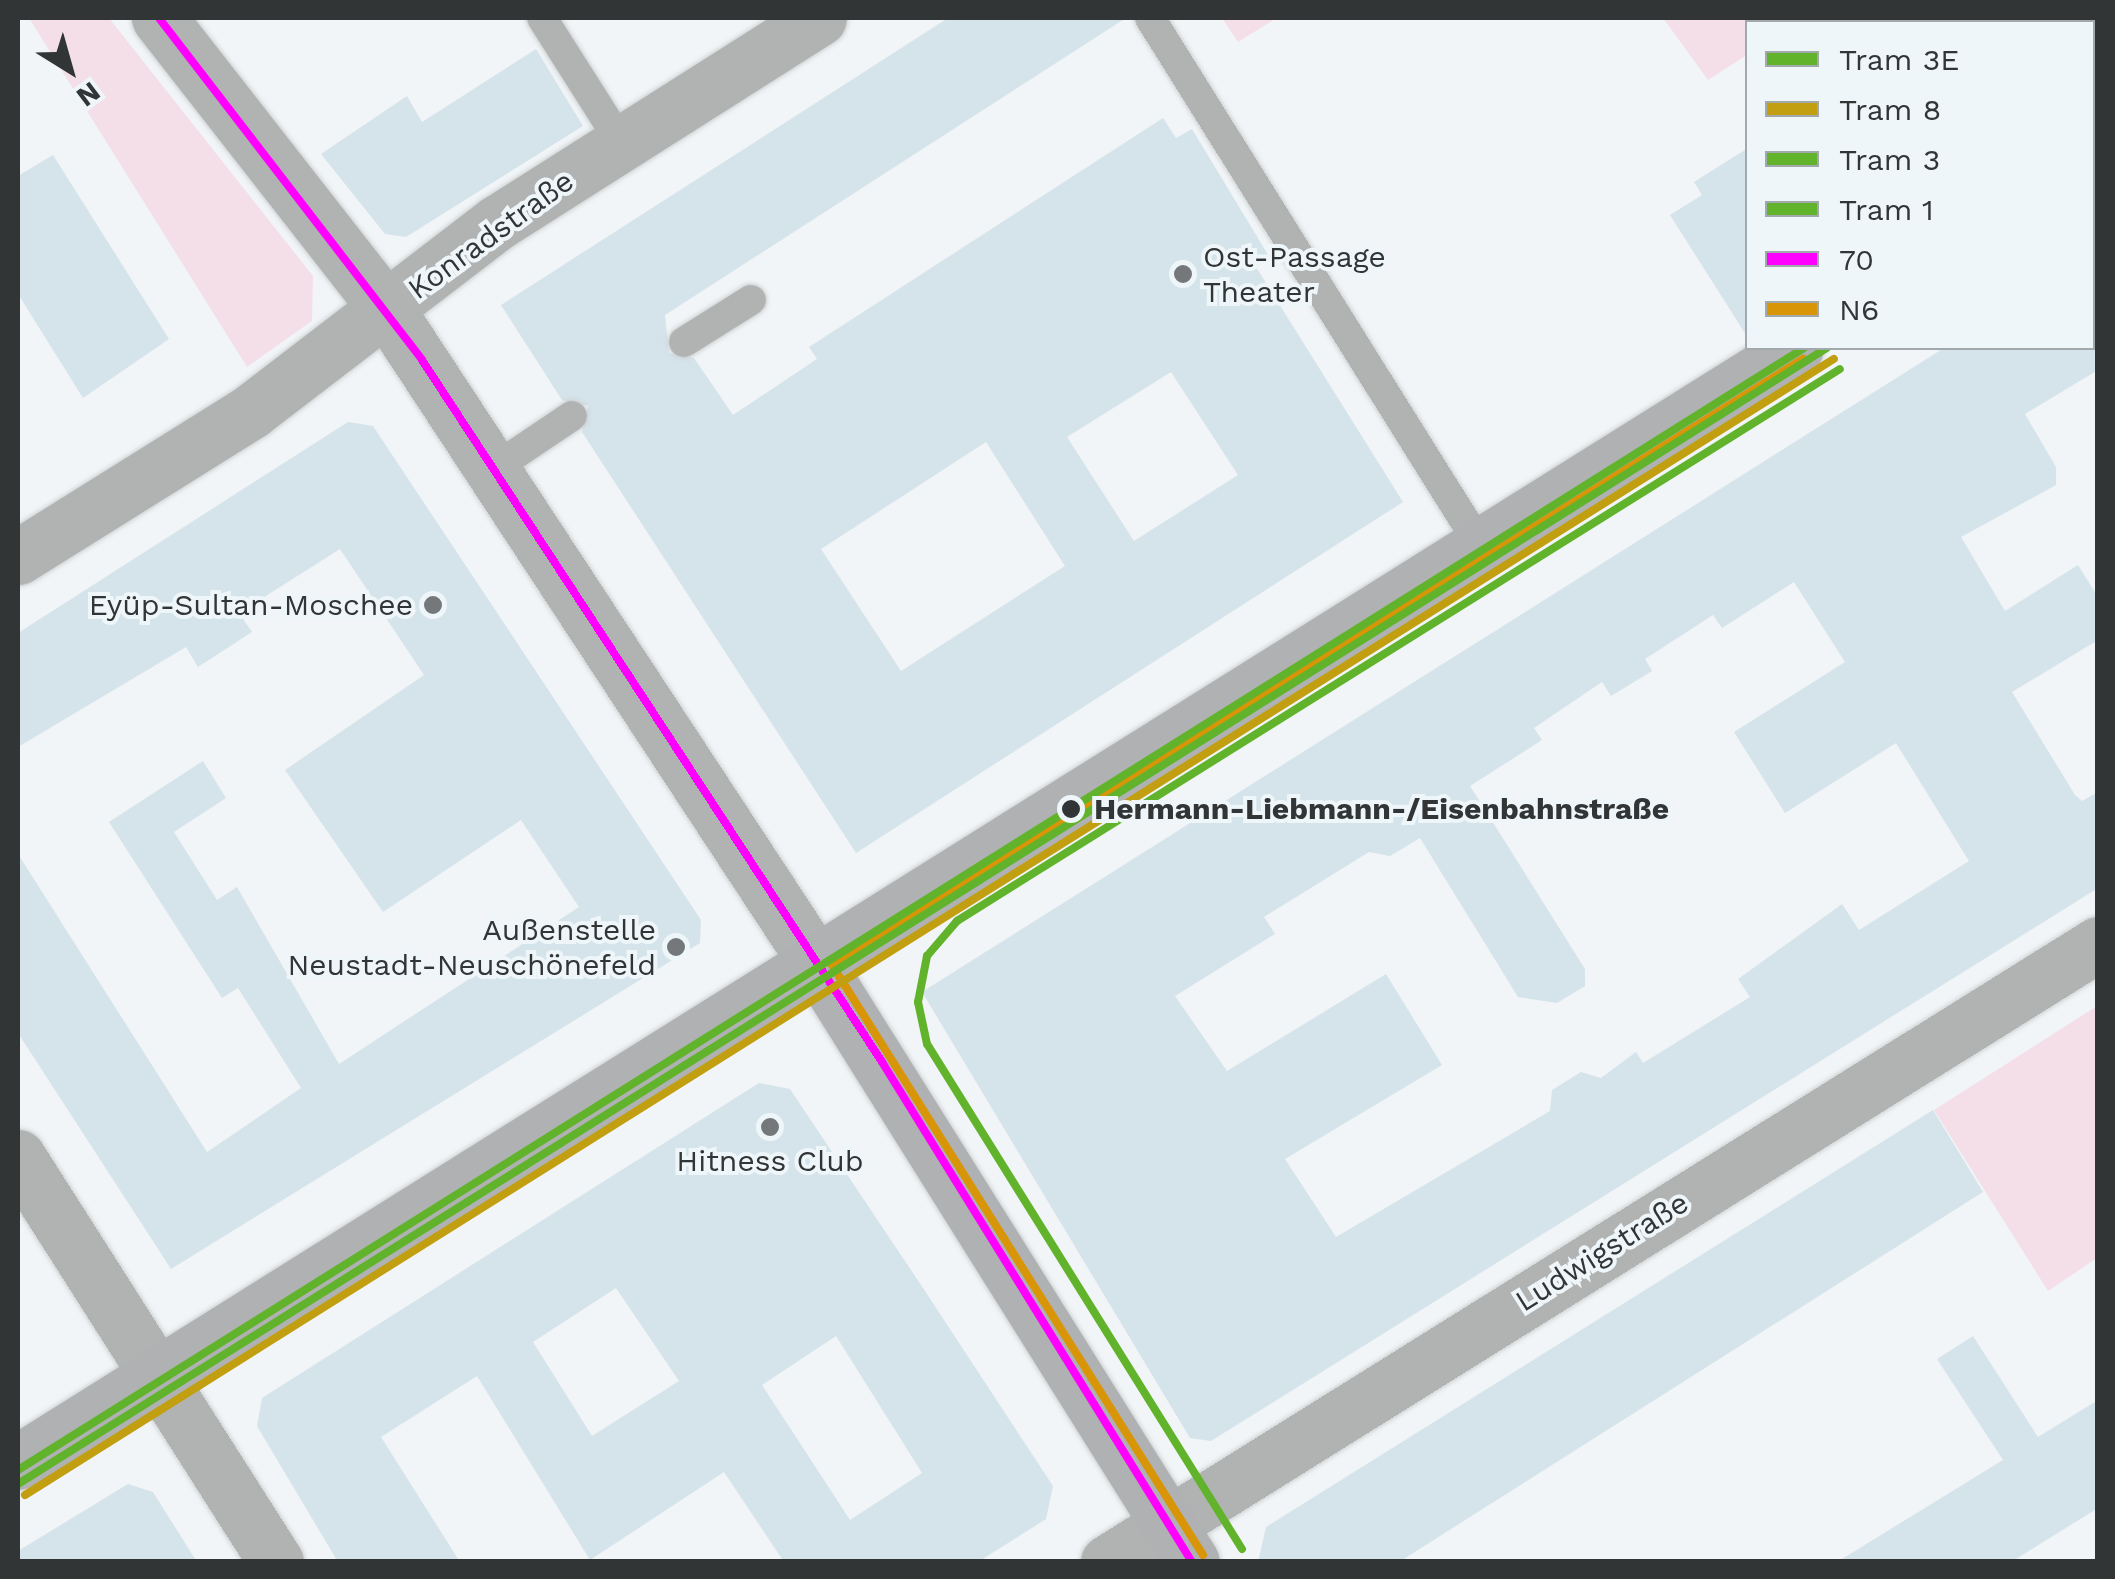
<!DOCTYPE html>
<meta charset="utf-8">
<style>
body{margin:0}
#map{position:relative;width:2115px;height:1579px;overflow:hidden;background:#f1f5f7;font-family:"Work Sans",sans-serif}
div>[style]{position:absolute}
.green>*{inset:0;background:#f4dfe9}
.building>*{inset:0;background:#d5e3ea}
.roads{filter:drop-shadow(0 0 2px #cfd2d3) drop-shadow(0 0 2px #cfd2d3)}
.service>*{height:30px;margin:-15px;padding:0 15px;transform-origin:15px;border-radius:15px;background:#b1b3b3}
.minor>*{height:55px;margin:-27.5px;padding:0 27.5px;transform-origin:27.5px;border-radius:27.5px;background:#b1b3b3}
.tertiary>*{height:55px;margin:-27.5px;padding:0 27.5px;transform-origin:27.5px;border-radius:27.5px;background:#b1b3b3}
.secondary>*{height:55px;margin:-27.5px;padding:0 27.5px;transform-origin:27.5px;border-radius:27.5px;background:#b0b1b2}
.bus-1>*{height:8px;margin:-4px;padding:0 4px;transform-origin:4px;border-radius:4px;background:#f0f}
.bus-2>*{height:8px;margin:-4px;padding:0 4px;transform-origin:4px;border-radius:4px;background:#d99508}
.tram-1>*{height:8px;margin:-4px;padding:0 4px;transform-origin:4px;border-radius:4px;background:#62b32c}
.tram-2>*{height:8px;margin:-4px;padding:0 4px;transform-origin:4px;border-radius:4px;background:#c19f10}
.tram-3>*{height:8px;margin:-4px;padding:0 4px;transform-origin:4px;border-radius:4px;background:#62b32c}
.tram-4>*{height:8px;margin:-4px;padding:0 4px;transform-origin:4px;border-radius:4px;background:#62b32c}
.dots>*{width:28px;height:28px;translate:-50% -50%;box-sizing:border-box;border:5px solid #eef6fa;border-radius:50%}
span{translate:-50% -50%;white-space:nowrap;text-align:center;line-height:1.15;-webkit-text-stroke:8px #eef6fa;paint-order:stroke}
.street-label{font-size:30px;color:#313536}
.poi-label{font-size:30px;color:#313536}
.left{translate:0 -50%;text-align:left}
.right{translate:-100% -50%;text-align:right}
.stop-label{font-size:30px;color:#313536;font-weight:700}
.frame{position:absolute;inset:0;border:20px solid #313536;pointer-events:none}
.legend{position:absolute;left:1745px;top:20px;width:350px;height:330px;box-sizing:border-box;background:#eef6fa;border:2px solid #a2a9ac;margin:0;padding:12px 18px;list-style:none;font-size:30px;color:#313536}
.legend li{display:flex;align-items:center;gap:20px;height:50px}
.legend b{width:50px;border:2px solid #a2a9ac}
.north{position:absolute;left:20px;top:20px;width:100px;height:100px;-webkit-text-stroke:8px #eef6fa;paint-order:stroke;rotate:143deg;font-size:28px;font-weight:700;line-height:40px;text-align:center;color:#313536}
.north::after{content:'';display:block;margin:auto;width:35px;height:45px;background:#313536;clip-path:polygon(50% 0,100% 100%,50% 72%,0 100%)}
</style>
<div id="map">
<div class="green">
<div style="clip-path:polygon(29px 18px,109px 18px,313px 276px,312px 321px,247px 367px)"></div>
<div style="clip-path:polygon(1222px 18px,1277px 18px,1238px 42px)"></div>
<div style="clip-path:polygon(1663px 18px,1808px 18px,1748px 22px,1747px 55px,1708px 80px)"></div>
<div style="clip-path:polygon(2097px 1006px,2097px 1258px,2048px 1291px,1934px 1110px)"></div>
</div>
<div class="building">
<div style="clip-path:polygon(evenodd,948px 18px,1126px 18px,665px 315px,669px 353px,694px 358px,733px 415px,817px 359px,809px 347px,1163px 118px,1176px 138px,1192px 129px,1270px 258px,1256px 267px,1403px 502px,856px 853px,582px 432px,588px 406px,562px 400px,501px 305px,948px 18px,1171px 372px,1238px 475px,1134px 541px,1067px 437px,1171px 372px,948px 18px,986px 442px,1065px 566px,901px 671px,821px 549px,986px 442px)"></div>
<div style="clip-path:polygon(536px 49px,583px 126px,406px 237px,385px 234px,321px 154px,407px 96px,422px 122px)"></div>
<div style="clip-path:polygon(1748px 148px,1748px 338px,1670px 215px,1702px 195px,1694px 182px)"></div>
<div style="clip-path:polygon(53px 155px,169px 339px,83px 398px,18px 294px,18px 176px)"></div>
<div style="clip-path:polygon(evenodd,1944px 348px,2098px 348px,2098px 370px,2025px 414px,2056px 467px,2056px 485px,1961px 537px,2005px 611px,2078px 565px,2098px 597px,2098px 640px,2012px 692px,2075px 795px,2082px 801px,2098px 792px,2098px 888px,1211px 1441px,1190px 1438px,922px 992px,1944px 348px,1794px 582px,1845px 662px,1734px 732px,1785px 813px,1896px 743px,1969px 861px,1859px 930px,1842px 904px,1738px 979px,1750px 997px,1643px 1063px,1636px 1052px,1601px 1078px,1581px 1072px,1552px 1090px,1550px 1111px,1336px 1237px,1285px 1159px,1442px 1065px,1386px 974px,1227px 1071px,1175px 996px,1275px 934px,1264px 917px,1369px 852px,1390px 856px,1420px 838px,1518px 997px,1557px 1003px,1585px 986px,1585px 969px,1470px 786px,1542px 740px,1534px 728px,1602px 682px,1611px 696px,1652px 671px,1645px 659px,1713px 615px,1722px 628px,1794px 582px)"></div>
<div style="clip-path:polygon(348px 422px,373px 426px,701px 920px,700px 943px,171px 1269px,18px 1033px,18px 854px,207px 1152px,301px 1088px,238px 988px,222px 998px,109px 822px,203px 761px,226px 798px,174px 832px,217px 900px,237px 887px,339px 1064px,579px 907px,521px 820px,383px 912px,285px 770px,424px 675px,340px 549px,239px 613px,252px 632px,198px 667px,186px 647px,18px 747px,18px 633px)"></div>
<div style="clip-path:polygon(evenodd,759px 1083px,790px 1089px,925px 1291px,1053px 1486px,1046px 1519px,978px 1562px,784px 1562px,724px 1472px,590px 1560px,477px 1376px,381px 1437px,460px 1562px,338px 1562px,257px 1426px,262px 1398px,759px 1083px,616px 1288px,679px 1381px,592px 1436px,533px 1342px,616px 1288px,759px 1083px,836px 1336px,922px 1473px,850px 1520px,762px 1385px,836px 1336px)"></div>
<div style="clip-path:polygon(1933px 1110px,1983px 1192px,1399px 1562px,1258px 1562px,1266px 1527px)"></div>
<div style="clip-path:polygon(1973px 1336px,2038px 1437px,2098px 1400px,2098px 1508px,2011px 1562px,1837px 1562px,2003px 1460px,1937px 1359px)"></div>
<div style="clip-path:polygon(128px 1484px,153px 1492px,197px 1562px,18px 1562px,18px 1551px)"></div>
</div>
<div class="roads">
<div class="service">
<div style="left:542px;top:18px;width:149px;rotate:57.6deg"></div>
<div style="left:1150px;top:18px;width:622px;rotate:57.95deg"></div>
<div style="left:684px;top:342px;width:79px;rotate:-32.1deg"></div>
<div style="left:493px;top:469px;width:95px;rotate:-33.9deg"></div>
</div>
<div class="minor">
<div style="left:18px;top:557px;width:274px;rotate:-32deg"></div>
<div style="left:250px;top:412px;width:312px;rotate:-37.5deg"></div>
<div style="left:498px;top:222px;width:380px;rotate:-32.4deg"></div>
<div style="left:18px;top:1157px;width:480px;rotate:57.5deg"></div>
<div style="left:1108px;top:1562px;width:1167px;rotate:-31.97deg"></div>
</div>
<div class="tertiary">
<div style="left:159px;top:18px;width:372px;rotate:52deg"></div>
<div style="left:388px;top:311px;width:778px;rotate:56.7deg"></div>
</div>
<div class="secondary">
<div style="left:2092px;top:162px;width:7px;rotate:-27deg"></div>
<div style="left:815px;top:961px;width:709px;rotate:57.9deg"></div>
<div style="left:18px;top:1462px;width:2098px;rotate:-32.07deg"></div>
</div>
</div>
<div class="bus-1">
<div style="left:159px;top:18px;width:431px;rotate:52.4deg"></div>
<div style="left:422px;top:360px;width:839px;rotate:56.76deg"></div>
<div style="left:882px;top:1062px;width:588px;rotate:58.2deg"></div>
</div>
<div class="bus-2">
<div style="left:1203px;top:1555px;width:697px;rotate:-122.16deg"></div>
<div style="left:832px;top:965px;width:1145px;rotate:-31.97deg"></div>
</div>
<div class="tram-1">
<div style="left:18px;top:1484px;width:2136px;rotate:-32.13deg"></div>
</div>
<div class="tram-2">
<div style="left:25px;top:1495px;width:2136px;rotate:-32.13deg"></div>
</div>
<div class="tram-3">
<div style="left:18px;top:1470px;width:2109px;rotate:-32.14deg"></div>
</div>
<div class="tram-4">
<div style="left:1242px;top:1549px;width:595px;rotate:-121.95deg"></div>
<div style="left:927px;top:1044px;width:43px;rotate:-102.1deg"></div>
<div style="left:918px;top:1002px;width:47px;rotate:-78.9deg"></div>
<div style="left:927px;top:956px;width:46px;rotate:-49.4deg"></div>
<div style="left:957px;top:921px;width:1041px;rotate:-32.01deg"></div>
</div>
<div class="dots">
<div style="left:1183px;top:274px;background:#74787a"></div>
<div style="left:433px;top:605px;background:#74787a"></div>
<div style="left:1071px;top:809px;background:#313536"></div>
<div style="left:676px;top:947px;background:#74787a"></div>
<div style="left:770px;top:1127px;background:#74787a"></div>
</div>
<div class="street-label">
<span style="left:491px;top:235px;rotate:-36deg">Konradstraße</span>
<span style="left:1602px;top:1252px;rotate:-32deg">Ludwigstraße</span>
</div>
<div class="poi-label">
<span class="left" style="left:1203px;top:274px">Ost-Passage<br>Theater</span>
<span class="right" style="left:413px;top:605px">Eyüp-Sultan-Moschee</span>
<span class="right" style="left:656px;top:947px">Außenstelle<br>Neustadt-Neuschönefeld</span>
<span style="left:770px;top:1161px">Hitness Club</span>
</div>
<div class="stop-label">
<span class="left" style="left:1094px;top:809px">Hermann-Liebmann-/Eisenbahnstraße</span>
</div>
<div class="frame"></div>
<ul class="legend">
<li><b style="height:12px;background:#62b32c"></b>Tram 3E</li>
<li><b style="height:12px;background:#c19f10"></b>Tram 8</li>
<li><b style="height:12px;background:#62b32c"></b>Tram 3</li>
<li><b style="height:12px;background:#62b32c"></b>Tram 1</li>
<li><b style="height:12px;background:#f0f"></b>70</li>
<li><b style="height:12px;background:#d99508"></b>N6</li>
</ul>
<div class="north">N</div>
</div>
